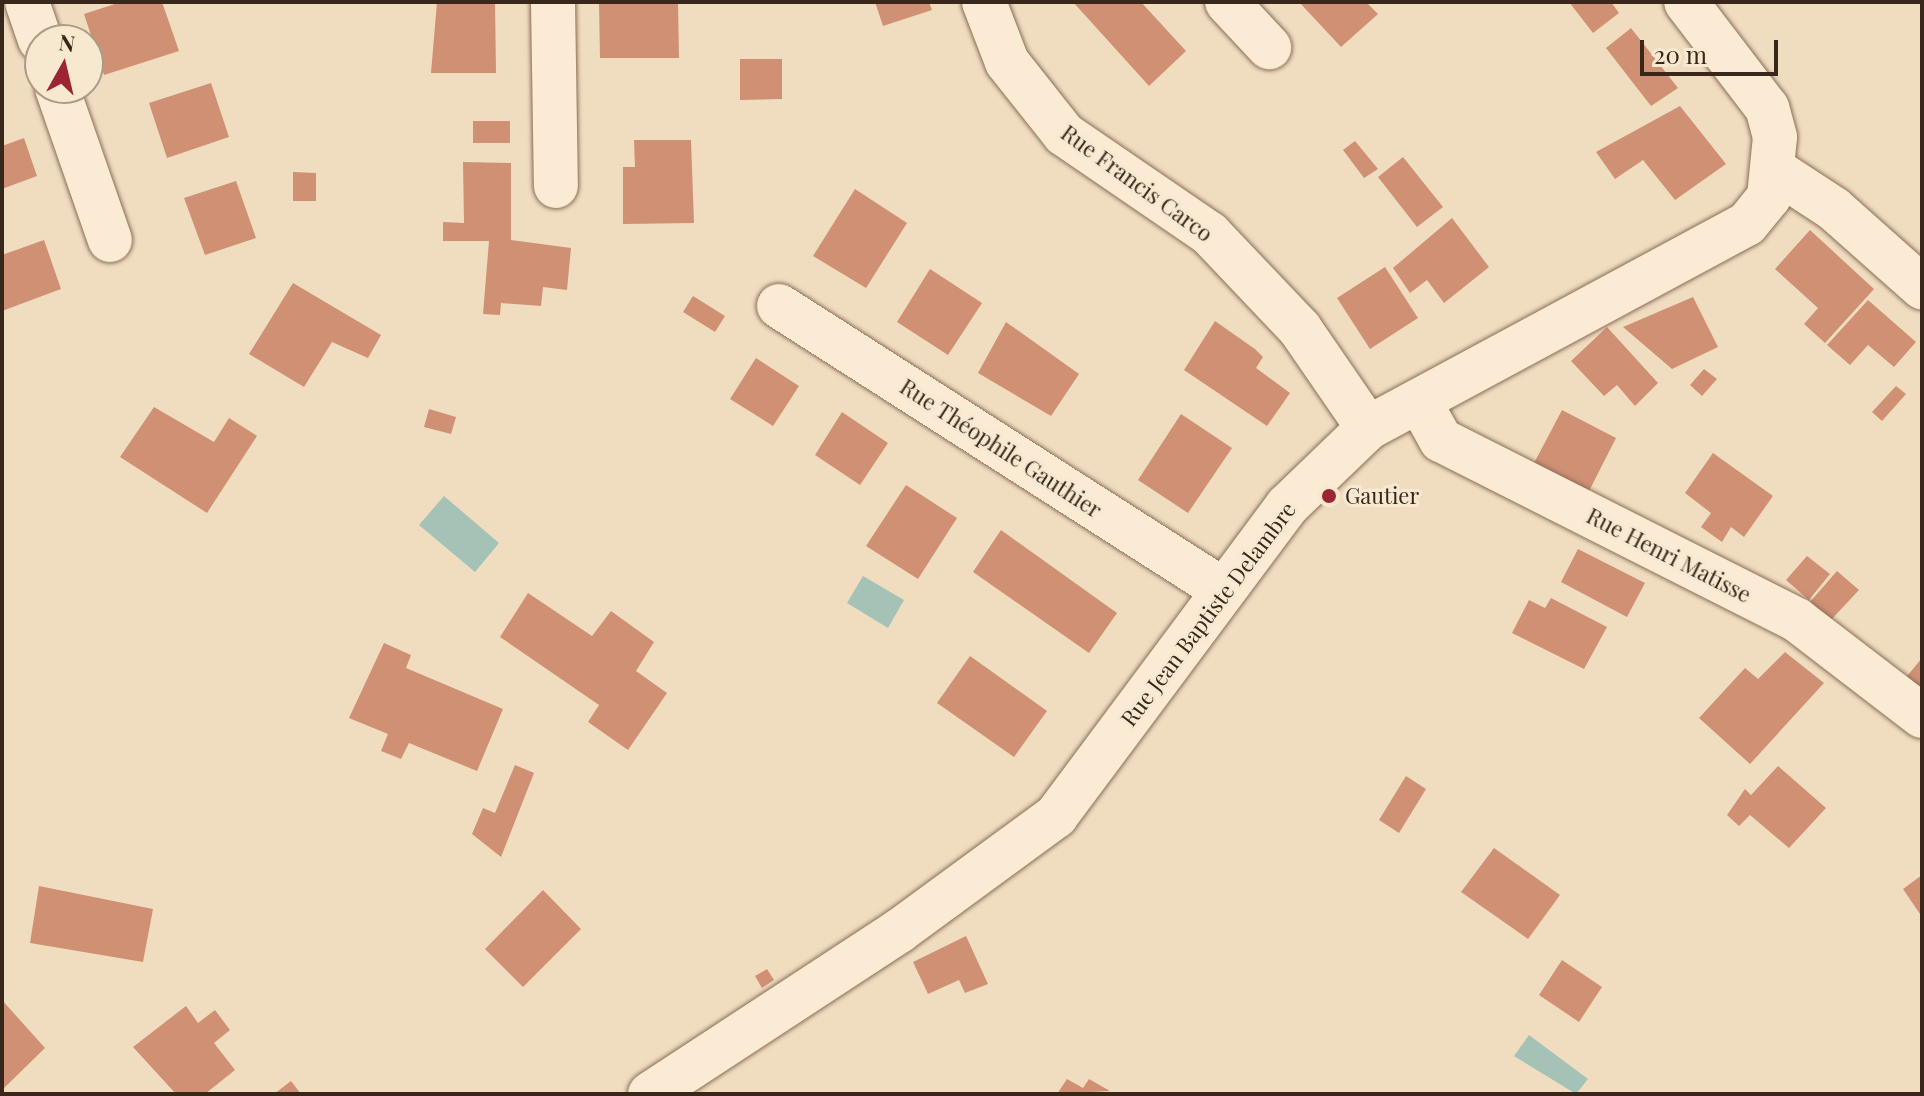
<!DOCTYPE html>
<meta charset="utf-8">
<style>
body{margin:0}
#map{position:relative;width:1924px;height:1096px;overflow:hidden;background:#f0ddc0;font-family:"Playfair Display",serif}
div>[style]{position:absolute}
.water>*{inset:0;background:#a4c2b6}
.building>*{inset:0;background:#d09074}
.roads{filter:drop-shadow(0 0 2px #8a6d57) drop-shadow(0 0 2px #8a6d57)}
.minor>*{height:44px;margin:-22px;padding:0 22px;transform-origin:22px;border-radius:22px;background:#fbebd4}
.dots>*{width:22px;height:22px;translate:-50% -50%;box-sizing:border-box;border:4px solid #f7e8d0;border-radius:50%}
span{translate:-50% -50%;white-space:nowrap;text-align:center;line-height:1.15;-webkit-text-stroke:6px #f7e8d0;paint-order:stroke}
.street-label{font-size:22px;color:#39271c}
.poi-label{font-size:22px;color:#39271c}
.left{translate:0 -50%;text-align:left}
.frame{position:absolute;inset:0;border:4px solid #39271c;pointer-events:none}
.north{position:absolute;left:24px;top:24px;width:80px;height:80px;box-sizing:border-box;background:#f7e8d0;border:2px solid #ab9b88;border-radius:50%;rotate:8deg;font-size:22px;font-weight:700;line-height:32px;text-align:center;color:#39271c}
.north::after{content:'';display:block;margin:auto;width:28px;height:36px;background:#9d2432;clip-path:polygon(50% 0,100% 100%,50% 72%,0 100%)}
.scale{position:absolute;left:1640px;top:40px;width:138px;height:36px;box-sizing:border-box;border:4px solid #39271c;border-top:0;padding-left:10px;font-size:24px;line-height:28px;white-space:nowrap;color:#39271c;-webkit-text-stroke:6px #f7e8d0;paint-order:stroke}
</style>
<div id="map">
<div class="water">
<div style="clip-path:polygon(444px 496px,499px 543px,475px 572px,419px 525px)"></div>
<div style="clip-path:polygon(863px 576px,904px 600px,888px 628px,847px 603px)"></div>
<div style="clip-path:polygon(1529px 1035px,1588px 1079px,1576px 1094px,1514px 1056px)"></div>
</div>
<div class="building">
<div style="clip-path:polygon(121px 2px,162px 2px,179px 51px,104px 75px,84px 14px)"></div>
<div style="clip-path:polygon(437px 2px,495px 2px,496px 73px,431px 73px)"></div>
<div style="clip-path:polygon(599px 2px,678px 2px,679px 58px,600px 58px)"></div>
<div style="clip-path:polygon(875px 2px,929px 2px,932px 10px,883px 26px)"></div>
<div style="clip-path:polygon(1073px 2px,1141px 2px,1186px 51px,1149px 86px)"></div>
<div style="clip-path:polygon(1299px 2px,1366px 2px,1378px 14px,1341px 47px)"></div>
<div style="clip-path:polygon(1569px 2px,1611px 2px,1619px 13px,1593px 33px)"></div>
<div style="clip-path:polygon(1631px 28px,1678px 88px,1651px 106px,1606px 48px)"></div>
<div style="clip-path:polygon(740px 59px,782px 59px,782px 99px,740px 100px)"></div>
<div style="clip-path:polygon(211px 83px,229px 137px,167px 158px,149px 103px)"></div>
<div style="clip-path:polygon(1680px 106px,1726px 164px,1675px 200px,1643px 160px,1615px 179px,1596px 152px)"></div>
<div style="clip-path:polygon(473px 121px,510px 121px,510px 143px,473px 143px)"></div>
<div style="clip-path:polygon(24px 138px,37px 176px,2px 189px,2px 146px)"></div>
<div style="clip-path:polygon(634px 140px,691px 140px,694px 223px,623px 224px,623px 167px,635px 167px)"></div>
<div style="clip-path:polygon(1355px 141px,1378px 169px,1364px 178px,1343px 150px)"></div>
<div style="clip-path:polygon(1403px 157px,1443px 207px,1417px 227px,1378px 177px)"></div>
<div style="clip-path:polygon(463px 162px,511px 163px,511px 240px,571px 248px,567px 290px,543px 287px,541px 306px,501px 303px,500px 315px,483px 314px,489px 241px,443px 241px,443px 222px,464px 223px)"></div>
<div style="clip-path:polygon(293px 172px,316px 173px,316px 201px,293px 201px)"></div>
<div style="clip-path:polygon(236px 181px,256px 238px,205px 255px,184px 198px)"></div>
<div style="clip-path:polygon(855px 189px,907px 223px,866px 288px,813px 256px)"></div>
<div style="clip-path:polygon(1452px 218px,1489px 267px,1444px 303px,1427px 280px,1410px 293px,1393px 268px)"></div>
<div style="clip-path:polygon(1810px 230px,1874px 289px,1825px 343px,1804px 324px,1818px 308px,1775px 269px)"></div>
<div style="clip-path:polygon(44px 240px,61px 289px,2px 311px,2px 255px)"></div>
<div style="clip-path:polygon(1385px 267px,1418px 318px,1370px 349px,1337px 298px)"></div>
<div style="clip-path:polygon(930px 269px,982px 303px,948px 355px,897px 322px)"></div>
<div style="clip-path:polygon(293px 283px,381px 335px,368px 358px,332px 342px,304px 387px,249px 354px)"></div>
<div style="clip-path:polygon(693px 296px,725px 316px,715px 332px,683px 312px)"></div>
<div style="clip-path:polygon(1693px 297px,1718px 347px,1672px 369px,1623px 327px)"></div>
<div style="clip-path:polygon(1868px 300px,1916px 342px,1894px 367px,1868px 345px,1850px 365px,1827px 345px)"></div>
<div style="clip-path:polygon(1215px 321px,1255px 349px,1263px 357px,1256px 368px,1290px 393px,1267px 426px,1184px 370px)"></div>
<div style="clip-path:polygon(1006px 322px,1079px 374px,1051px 416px,978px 373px)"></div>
<div style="clip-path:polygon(1607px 327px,1658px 383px,1635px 406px,1617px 385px,1604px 396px,1571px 361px)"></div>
<div style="clip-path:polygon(756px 358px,799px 386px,773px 426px,730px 399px)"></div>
<div style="clip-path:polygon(1704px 369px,1717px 379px,1702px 396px,1690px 385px)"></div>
<div style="clip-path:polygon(1896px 386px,1906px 394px,1882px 421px,1872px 412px)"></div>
<div style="clip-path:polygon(154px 407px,214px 442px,229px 418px,257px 436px,207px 513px,120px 457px)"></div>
<div style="clip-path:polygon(429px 409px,456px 417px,451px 434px,424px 427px)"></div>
<div style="clip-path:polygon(1562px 410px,1616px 438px,1588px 493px,1533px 465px)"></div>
<div style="clip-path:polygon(842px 412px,888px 443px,860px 485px,815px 455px)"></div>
<div style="clip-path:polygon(1181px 414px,1232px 448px,1188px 513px,1138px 480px)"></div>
<div style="clip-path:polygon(1713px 453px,1773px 496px,1744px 537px,1731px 527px,1722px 542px,1701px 527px,1711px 513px,1685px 493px)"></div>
<div style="clip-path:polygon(906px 485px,957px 518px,918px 579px,866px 546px)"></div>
<div style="clip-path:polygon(1001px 530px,1117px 613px,1089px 653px,973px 572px)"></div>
<div style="clip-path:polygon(1578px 549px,1645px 583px,1627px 617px,1561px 582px)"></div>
<div style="clip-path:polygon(1807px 556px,1830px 574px,1809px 600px,1786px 580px)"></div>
<div style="clip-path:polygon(1837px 571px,1859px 590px,1830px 621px,1809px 603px)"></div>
<div style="clip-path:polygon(528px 593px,592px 636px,611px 611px,654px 642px,636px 671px,667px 693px,628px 750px,588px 722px,599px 705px,500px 637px)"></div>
<div style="clip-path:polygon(1551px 598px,1607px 627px,1584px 669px,1512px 633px,1529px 600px,1545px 608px)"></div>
<div style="clip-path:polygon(384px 643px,411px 655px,406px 668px,503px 709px,477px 771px,409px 743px,401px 759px,381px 751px,388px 734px,349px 718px)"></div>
<div style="clip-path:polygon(1785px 652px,1824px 683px,1750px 764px,1699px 718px,1745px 668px,1758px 679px)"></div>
<div style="clip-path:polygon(970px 656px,1047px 711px,1014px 757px,937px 703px)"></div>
<div style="clip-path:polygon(1922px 658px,1922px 696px,1903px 681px)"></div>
<div style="clip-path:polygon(515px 765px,534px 773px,501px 857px,472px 834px,483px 808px,495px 813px)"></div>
<div style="clip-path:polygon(1778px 766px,1826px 808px,1789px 848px,1750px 815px,1739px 826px,1727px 815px,1745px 789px,1751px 795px)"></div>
<div style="clip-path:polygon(1406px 776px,1426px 789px,1399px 833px,1379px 820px)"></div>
<div style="clip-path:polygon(1494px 848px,1560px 895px,1528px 939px,1461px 892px)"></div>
<div style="clip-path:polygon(1922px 875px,1922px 917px,1903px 889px)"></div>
<div style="clip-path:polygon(39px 886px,153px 909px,143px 962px,30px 943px)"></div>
<div style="clip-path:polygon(543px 890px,581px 929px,523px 987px,485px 949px)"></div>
<div style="clip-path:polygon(966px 936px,988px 984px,965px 993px,959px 980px,928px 994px,913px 962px)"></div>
<div style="clip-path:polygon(1562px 960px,1602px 987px,1579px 1022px,1539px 995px)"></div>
<div style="clip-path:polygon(767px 969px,774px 980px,762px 988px,755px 976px)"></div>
<div style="clip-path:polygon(2px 1000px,45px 1048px,2px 1090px)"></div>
<div style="clip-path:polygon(186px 1006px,198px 1023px,215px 1010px,230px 1030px,214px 1043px,235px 1070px,205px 1094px,176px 1094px,133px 1047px)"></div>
<div style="clip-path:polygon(1067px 1079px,1083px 1088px,1089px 1079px,1110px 1091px,1057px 1094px)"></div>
<div style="clip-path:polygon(291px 1081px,301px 1094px,274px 1094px)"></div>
</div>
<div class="roads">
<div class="minor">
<div style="left:27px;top:2px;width:40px;rotate:71.1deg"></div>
<div style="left:553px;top:2px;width:184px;rotate:89.1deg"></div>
<div style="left:984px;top:2px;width:64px;rotate:69deg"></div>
<div style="left:1007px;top:62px;width:92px;rotate:51.6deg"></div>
<div style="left:1064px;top:134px;width:177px;rotate:34.4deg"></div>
<div style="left:1210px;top:234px;width:131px;rotate:46.5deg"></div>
<div style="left:1300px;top:329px;width:120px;rotate:55.5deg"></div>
<div style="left:1227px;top:2px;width:62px;rotate:47deg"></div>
<div style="left:57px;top:88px;width:161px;rotate:70.8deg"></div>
<div style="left:1776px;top:171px;width:69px;rotate:33.2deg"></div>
<div style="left:1834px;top:209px;width:118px;rotate:41.6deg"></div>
<div style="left:779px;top:306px;width:527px;rotate:32.6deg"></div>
<div style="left:1419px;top:401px;width:45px;rotate:60.6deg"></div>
<div style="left:1441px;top:440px;width:399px;rotate:26.8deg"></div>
<div style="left:1797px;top:620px;width:158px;rotate:37.5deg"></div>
<div style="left:650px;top:1094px;width:298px;rotate:-33.2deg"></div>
<div style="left:899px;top:931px;width:195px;rotate:-36.2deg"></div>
<div style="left:1056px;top:816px;width:387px;rotate:-53.3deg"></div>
<div style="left:1287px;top:506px;width:112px;rotate:-43.9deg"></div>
<div style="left:1368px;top:428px;width:430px;rotate:-28.3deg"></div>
<div style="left:1747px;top:224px;width:35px;rotate:-51deg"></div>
<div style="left:1769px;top:197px;width:60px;rotate:-84.3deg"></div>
<div style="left:1775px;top:137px;width:30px;rotate:-105deg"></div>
<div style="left:1767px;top:108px;width:133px;rotate:-127.4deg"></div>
</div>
</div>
<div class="dots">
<div style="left:1329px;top:496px;background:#9d2432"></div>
</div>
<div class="street-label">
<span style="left:1137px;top:183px;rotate:36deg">Rue Francis Carco</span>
<span style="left:1001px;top:448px;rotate:33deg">Rue Théophile Gauthier</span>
<span style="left:1669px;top:555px;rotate:27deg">Rue Henri Matisse</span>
<span style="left:1208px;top:614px;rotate:-53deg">Rue Jean Baptiste Delambre</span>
</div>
<div class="poi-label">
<span class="left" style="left:1345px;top:496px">Gautier</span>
</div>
<div class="frame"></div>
<div class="north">N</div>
<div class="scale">20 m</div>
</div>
